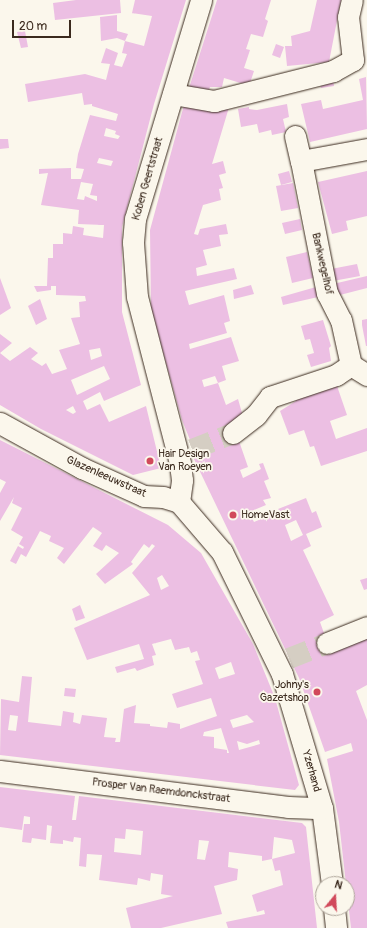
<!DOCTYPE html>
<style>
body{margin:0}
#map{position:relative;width:367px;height:928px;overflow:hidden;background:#fbf7ec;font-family:Pangolin,sans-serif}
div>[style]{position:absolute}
.building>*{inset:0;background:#ecbfe3}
.minor-tunnel>*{height:21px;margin-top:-10.5px;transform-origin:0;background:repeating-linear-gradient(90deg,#d5cec3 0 21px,transparent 0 31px)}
.roads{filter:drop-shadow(0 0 1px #3b2a1e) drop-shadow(0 0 1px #3b2a1e)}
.minor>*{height:21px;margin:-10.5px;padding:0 10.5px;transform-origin:10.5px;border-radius:10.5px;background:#fbf7ec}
.dots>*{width:11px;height:11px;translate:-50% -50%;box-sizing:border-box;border:2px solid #fbf7ec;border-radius:50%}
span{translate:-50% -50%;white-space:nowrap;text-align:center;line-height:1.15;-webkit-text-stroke:3.5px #fbf7ec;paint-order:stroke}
.street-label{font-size:11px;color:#3b2a1e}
.poi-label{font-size:11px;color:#3b2a1e}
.left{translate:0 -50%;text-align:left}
.right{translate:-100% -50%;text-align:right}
.north{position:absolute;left:315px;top:876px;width:40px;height:40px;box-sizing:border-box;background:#fbf7ec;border:1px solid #aea59a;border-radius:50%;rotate:18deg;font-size:11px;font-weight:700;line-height:16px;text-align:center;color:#3b2a1e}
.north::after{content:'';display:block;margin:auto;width:14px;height:18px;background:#d1495b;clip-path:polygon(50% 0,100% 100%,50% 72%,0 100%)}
.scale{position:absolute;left:12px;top:20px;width:59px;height:18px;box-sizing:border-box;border:2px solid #3b2a1e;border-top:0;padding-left:5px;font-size:12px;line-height:14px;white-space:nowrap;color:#3b2a1e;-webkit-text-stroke:3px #fbf7ec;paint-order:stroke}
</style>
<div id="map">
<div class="building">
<div style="clip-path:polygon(76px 0,120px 0,121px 13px,55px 20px,53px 3px)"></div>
<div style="clip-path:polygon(evenodd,135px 0,186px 0,154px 104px,122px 227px,122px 312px,141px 385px,104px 401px,100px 392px,83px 401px,87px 410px,100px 404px,109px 422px,146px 406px,161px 468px,133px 475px,41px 429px,0 405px,0 334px,12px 343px,0 353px,10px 361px,30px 347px,38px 353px,31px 359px,42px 366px,46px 363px,52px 374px,67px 369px,59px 350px,80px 344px,71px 318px,80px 317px,79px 302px,86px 301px,85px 296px,56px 295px,56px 286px,51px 286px,51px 290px,37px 292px,34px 286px,47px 286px,48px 258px,53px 258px,53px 244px,63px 244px,63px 233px,72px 234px,73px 226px,84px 228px,83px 235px,103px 238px,104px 225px,78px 224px,79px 210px,41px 205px,48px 173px,39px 174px,39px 169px,71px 168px,71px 179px,81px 179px,84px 169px,76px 168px,78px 154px,90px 115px,116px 121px,118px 114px,92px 106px,92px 104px,84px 105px,82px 93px,28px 102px,25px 84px,85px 74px,106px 80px,110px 64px,101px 63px,106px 48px,118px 53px,114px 65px,122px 67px,127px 54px,122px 53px,125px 41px,144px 46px,152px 16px,132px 13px,135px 0,106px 128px,116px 131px,115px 134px,120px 136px,118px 139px,104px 136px,106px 128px,135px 0,99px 158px,113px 161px,111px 166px,97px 163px,99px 158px,135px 0,81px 182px,93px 184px,90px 195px,97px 196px,97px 201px,85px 196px,84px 200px,77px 199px,81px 182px,135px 0,100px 348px,102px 356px,91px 360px,89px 350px,100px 348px,135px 0,104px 366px,110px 379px,77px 395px,71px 380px,104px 366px,135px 0,73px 406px,76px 412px,73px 414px,66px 410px,73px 406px)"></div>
<div style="clip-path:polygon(217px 0,271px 0,265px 19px,268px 21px,263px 37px,251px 34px,246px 49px,250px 50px,244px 68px,254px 71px,250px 83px,244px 84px,224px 78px,222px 87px,210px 87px,208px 92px,189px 88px)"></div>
<div style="clip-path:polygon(317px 0,341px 0,329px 62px,287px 66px,285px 46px,292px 46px,291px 36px,310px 31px)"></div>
<div style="clip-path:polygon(117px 15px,117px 31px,128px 34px,125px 41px,117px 38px,101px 41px,100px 17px)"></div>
<div style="clip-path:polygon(25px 31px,28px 47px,21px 48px,17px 32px)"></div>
<div style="clip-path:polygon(276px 44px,284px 47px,280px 58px,272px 55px)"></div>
<div style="clip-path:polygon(366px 77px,367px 129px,310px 142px,301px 104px,321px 100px,323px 109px,363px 100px,359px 79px)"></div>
<div style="clip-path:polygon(333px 79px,334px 86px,321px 88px,319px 82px)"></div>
<div style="clip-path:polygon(evenodd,230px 104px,212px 164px,223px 161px,226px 173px,219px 175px,223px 188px,219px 189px,221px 200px,203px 205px,194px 234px,198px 235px,200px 229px,226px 224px,228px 234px,219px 235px,221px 246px,203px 250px,207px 265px,196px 268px,197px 276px,234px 268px,237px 279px,185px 291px,189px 305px,224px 295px,230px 321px,224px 323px,227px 333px,189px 344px,190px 349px,231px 337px,239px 361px,222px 366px,226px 380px,218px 383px,215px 376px,202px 380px,204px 387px,218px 383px,226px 405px,238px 399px,244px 420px,239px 441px,248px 467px,240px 470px,243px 478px,261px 469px,259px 464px,263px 463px,269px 479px,264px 481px,271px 498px,263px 500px,266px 505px,249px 512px,254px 522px,280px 511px,278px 509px,306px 498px,312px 513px,316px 511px,322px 527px,306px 534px,311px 546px,303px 550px,334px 615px,320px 622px,330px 650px,367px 635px,367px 685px,356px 691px,367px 720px,367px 928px,351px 928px,339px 822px,327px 759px,353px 751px,351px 743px,325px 752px,299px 678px,193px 457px,196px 455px,182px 420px,151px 310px,150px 230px,184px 105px,230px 104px,296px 520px,303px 535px,291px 541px,285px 525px,296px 520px)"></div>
<div style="clip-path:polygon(287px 104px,289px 117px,283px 119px,286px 132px,272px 135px,271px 130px,259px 133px,257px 124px,241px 127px,238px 109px,249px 107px,249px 109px,257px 110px)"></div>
<div style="clip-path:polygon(0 139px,8px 139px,9px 148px,0 149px)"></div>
<div style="clip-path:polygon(289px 171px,292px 182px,281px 185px,278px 174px)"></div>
<div style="clip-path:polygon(367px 171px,367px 216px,346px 221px,348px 230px,332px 234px,318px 182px)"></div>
<div style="clip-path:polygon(293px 183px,298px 208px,281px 211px,276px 186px)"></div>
<div style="clip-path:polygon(300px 219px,302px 230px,285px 234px,282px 223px)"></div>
<div style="clip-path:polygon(307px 252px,313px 278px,292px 283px,286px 257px)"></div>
<div style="clip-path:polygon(357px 264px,360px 276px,333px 281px,331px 269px)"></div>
<div style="clip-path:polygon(367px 276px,367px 288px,336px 296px,333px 284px)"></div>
<div style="clip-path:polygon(0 278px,11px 308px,0 315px)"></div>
<div style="clip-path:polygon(251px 285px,254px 294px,234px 299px,233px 290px)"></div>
<div style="clip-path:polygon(316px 287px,318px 297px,283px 305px,281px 297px)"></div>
<div style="clip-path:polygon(40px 299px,47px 319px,36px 325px,28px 306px)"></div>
<div style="clip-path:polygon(367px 319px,367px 346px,366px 346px,362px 325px,362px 320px)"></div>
<div style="clip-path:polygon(323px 320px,331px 346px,329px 348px,331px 361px,311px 367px,307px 355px,314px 353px,310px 339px,305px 340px,301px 326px)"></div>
<div style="clip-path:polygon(336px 383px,347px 415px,330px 421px,336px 439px,367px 428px,367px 451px,321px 466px,314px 446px,310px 447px,304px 430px,289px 435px,280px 411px,296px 401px,294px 397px)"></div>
<div style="clip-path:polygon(evenodd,0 440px,168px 525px,201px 553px,253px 644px,275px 698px,299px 785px,295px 790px,0 755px,1px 699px,19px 702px,22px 676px,32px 677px,28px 722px,61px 726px,63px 711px,74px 713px,73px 722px,80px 724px,82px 715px,107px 718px,104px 737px,116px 738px,115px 742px,120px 742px,124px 709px,136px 705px,134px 723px,150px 724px,150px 726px,167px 728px,168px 722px,180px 724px,180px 729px,217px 716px,211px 698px,177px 708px,172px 694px,203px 684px,195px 661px,200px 660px,197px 651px,191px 653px,189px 647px,175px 650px,171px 639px,152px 644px,156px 655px,152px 656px,154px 665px,137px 671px,135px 668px,117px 673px,115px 667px,144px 659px,139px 644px,87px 660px,74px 628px,150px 595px,132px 573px,155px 546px,152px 544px,149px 548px,144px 544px,131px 562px,133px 564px,105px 584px,96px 574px,119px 553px,106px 545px,102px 551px,93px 546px,102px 533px,93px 527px,64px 564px,57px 558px,64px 548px,49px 541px,51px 536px,40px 531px,26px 557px,21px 554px,16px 564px,10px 561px,18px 546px,23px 549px,24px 547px,19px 544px,23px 537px,11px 530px,22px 508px,12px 503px,14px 497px,0 521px,0 493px,6px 482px,0 479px,0 440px,162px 575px,169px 586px,161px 590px,157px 578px,162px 575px,0 440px,231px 662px,235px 674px,219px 679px,215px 668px,231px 662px,0 440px,10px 715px,18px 716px,16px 731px,8px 730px,10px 715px,0 440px,247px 715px,254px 722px,233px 728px,230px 720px,247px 715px,0 440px,221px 728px,229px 753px,227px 753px,227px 750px,214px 748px,214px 737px,203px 736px,204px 732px,221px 728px,0 440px,259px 740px,260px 744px,239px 750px,237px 741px,247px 744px,259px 740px)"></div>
<div style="clip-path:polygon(367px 578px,367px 589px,364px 590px,360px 580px)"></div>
<div style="clip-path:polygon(80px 605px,85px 618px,76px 621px,72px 609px)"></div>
<div style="clip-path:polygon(65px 688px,76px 689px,75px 697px,64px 696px)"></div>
<div style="clip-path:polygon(evenodd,0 787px,75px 796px,72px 820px,76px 820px,79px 796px,302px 823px,306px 827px,317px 928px,228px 928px,226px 922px,265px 914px,264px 910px,257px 912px,252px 895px,283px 885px,280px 870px,275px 871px,272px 859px,262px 861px,262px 856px,229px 852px,228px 867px,238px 869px,237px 880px,214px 886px,222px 914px,161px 928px,131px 928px,126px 908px,173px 896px,161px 894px,163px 875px,151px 873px,150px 881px,138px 878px,137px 885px,99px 880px,102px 855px,87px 854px,86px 867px,79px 866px,81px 838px,74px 837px,73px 842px,63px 840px,63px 844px,50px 843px,52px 826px,47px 825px,46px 840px,32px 838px,31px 843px,22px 842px,24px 824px,30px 824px,30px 817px,24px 816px,22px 830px,0 827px,0 787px,126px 829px,143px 831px,141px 855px,114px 852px,115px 838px,125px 839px,126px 829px,0 787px,274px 837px,292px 840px,295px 853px,272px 859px,274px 837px,0 787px,199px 840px,209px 841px,205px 860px,197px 859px,199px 840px)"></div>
</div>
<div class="minor-tunnel">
<div style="left:192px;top:449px;width:44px;rotate:-21.3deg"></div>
<div style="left:289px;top:658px;width:41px;rotate:-21.5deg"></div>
</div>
<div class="roads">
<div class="minor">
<div style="left:173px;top:94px;width:42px;rotate:9.7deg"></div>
<div style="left:214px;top:101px;width:123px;rotate:-14.1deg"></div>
<div style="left:333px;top:71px;width:23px;rotate:-29deg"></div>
<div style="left:353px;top:60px;width:43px;rotate:-96.6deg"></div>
<div style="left:348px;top:17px;width:17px;rotate:-77deg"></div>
<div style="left:295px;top:136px;width:26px;rotate:77deg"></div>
<div style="left:301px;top:161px;width:67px;rotate:-10.3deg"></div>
<div style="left:301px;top:161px;width:135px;rotate:78.9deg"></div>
<div style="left:327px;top:293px;width:30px;rotate:63deg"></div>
<div style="left:341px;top:320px;width:46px;rotate:77.5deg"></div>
<div style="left:351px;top:365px;width:19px;rotate:32deg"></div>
<div style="left:0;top:423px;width:94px;rotate:28.8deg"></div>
<div style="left:82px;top:468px;width:68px;rotate:24.3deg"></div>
<div style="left:144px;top:496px;width:19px;rotate:3deg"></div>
<div style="left:163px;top:497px;width:17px;rotate:17deg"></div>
<div style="left:179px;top:502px;width:66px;rotate:49.3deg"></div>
<div style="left:222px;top:552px;width:136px;rotate:63.8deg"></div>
<div style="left:282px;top:674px;width:140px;rotate:73.4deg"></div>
<div style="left:322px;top:808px;width:77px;rotate:82.5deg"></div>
<div style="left:233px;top:433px;width:29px;rotate:-38deg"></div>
<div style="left:256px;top:415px;width:23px;rotate:-52deg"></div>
<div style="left:270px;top:397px;width:70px;rotate:-18.4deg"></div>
<div style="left:336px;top:375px;width:18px;rotate:-34deg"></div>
<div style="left:179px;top:502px;width:22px;rotate:-82deg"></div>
<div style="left:182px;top:480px;width:17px;rotate:-97deg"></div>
<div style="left:180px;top:463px;width:171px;rotate:-104.5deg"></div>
<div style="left:137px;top:297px;width:55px;rotate:-94.2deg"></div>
<div style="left:133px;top:242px;width:23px;rotate:-85deg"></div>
<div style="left:135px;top:219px;width:229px;rotate:-73.2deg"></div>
<div style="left:327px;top:643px;width:43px;rotate:-21.8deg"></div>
<div style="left:0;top:771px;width:290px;rotate:7.1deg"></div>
<div style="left:288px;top:807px;width:34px;rotate:2deg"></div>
<div style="left:334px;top:908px;width:20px;rotate:84deg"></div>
</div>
</div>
<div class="dots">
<div style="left:150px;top:461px;background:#d1495b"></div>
<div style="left:233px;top:515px;background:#d1495b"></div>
<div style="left:317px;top:692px;background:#d1495b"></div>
</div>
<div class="street-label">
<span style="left:148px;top:179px;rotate:-74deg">Koben Geertstraat</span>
<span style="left:322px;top:264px;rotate:77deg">Bankwegelhof</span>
<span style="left:106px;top:477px;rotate:24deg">Glazenleeuwstraat</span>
<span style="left:311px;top:771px;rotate:74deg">Yzerhand</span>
<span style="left:161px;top:791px;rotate:7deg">Prosper Van Raemdonckstraat</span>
</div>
<div class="poi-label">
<span class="left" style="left:158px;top:461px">Hair Design<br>Van Roeyen</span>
<span class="left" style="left:241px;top:515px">HomeVast</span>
<span class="right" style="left:309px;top:692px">Johny's<br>Gazetshop</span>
</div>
<div class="north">N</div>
<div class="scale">20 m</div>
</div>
